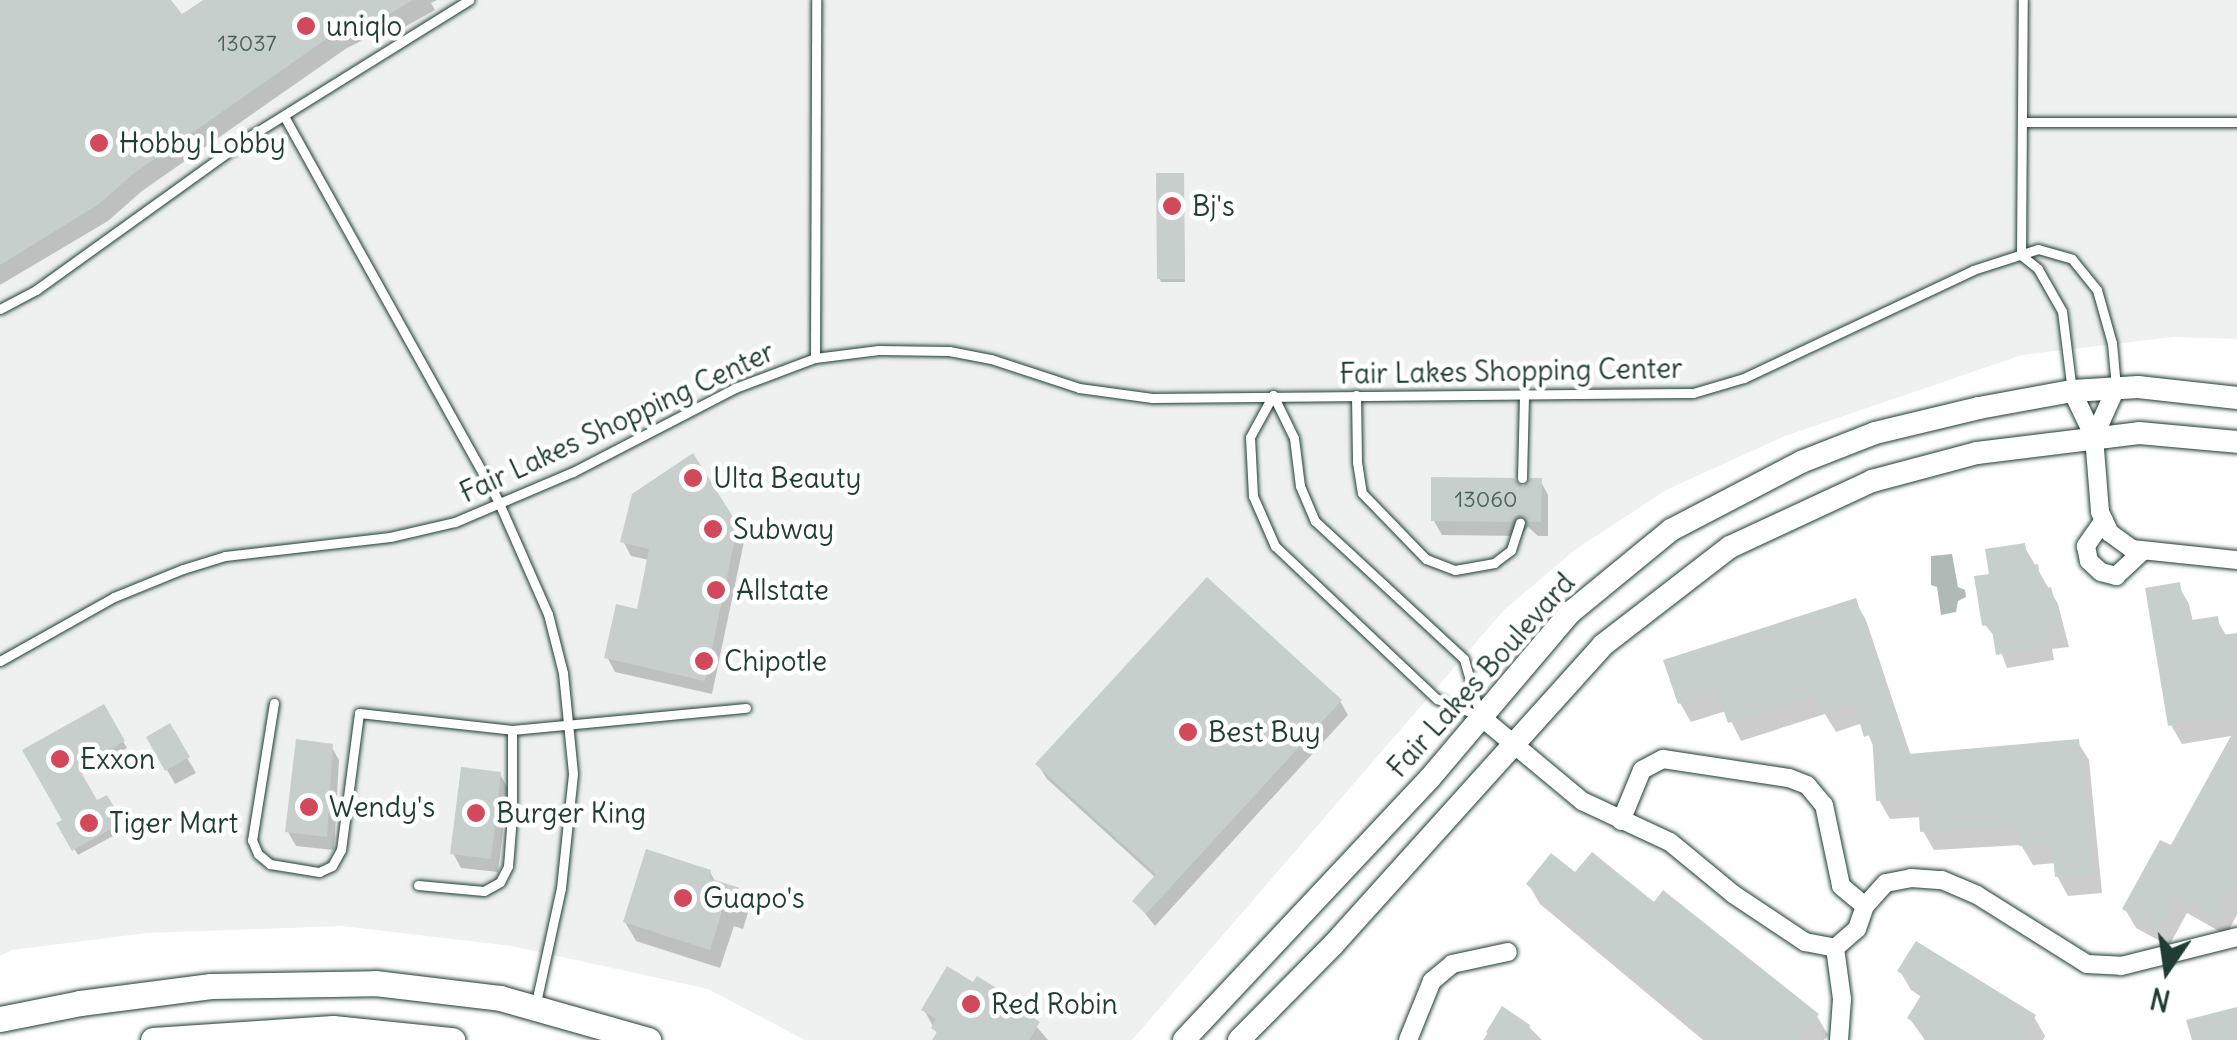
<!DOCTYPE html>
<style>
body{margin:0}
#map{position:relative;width:2237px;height:1040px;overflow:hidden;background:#fff;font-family:Delius,sans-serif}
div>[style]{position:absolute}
.built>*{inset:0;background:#eef1f0}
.water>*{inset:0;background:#afbab7}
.shadow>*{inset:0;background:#0003}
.building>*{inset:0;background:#c7cfcc}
.roads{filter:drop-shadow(0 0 2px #1f3d34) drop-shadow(0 0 2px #1f3d34)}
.service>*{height:9px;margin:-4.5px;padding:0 4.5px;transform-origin:4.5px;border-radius:4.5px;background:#fff}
.minor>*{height:18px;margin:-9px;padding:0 9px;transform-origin:9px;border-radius:9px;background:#fff}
.tertiary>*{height:22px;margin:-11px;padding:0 11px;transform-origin:11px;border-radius:11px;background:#fff}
.secondary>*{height:25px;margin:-12.5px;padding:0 12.5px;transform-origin:12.5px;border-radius:12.5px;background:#fff}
.dots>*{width:28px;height:28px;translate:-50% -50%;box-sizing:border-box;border:5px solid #fff;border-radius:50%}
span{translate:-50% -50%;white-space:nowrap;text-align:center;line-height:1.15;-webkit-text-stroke:9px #fff;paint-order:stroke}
.number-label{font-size:22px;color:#49625a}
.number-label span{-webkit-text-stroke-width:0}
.poi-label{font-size:28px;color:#1f3d34}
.left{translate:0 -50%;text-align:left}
.street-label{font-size:28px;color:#1f3d34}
.north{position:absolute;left:2117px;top:920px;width:100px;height:100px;-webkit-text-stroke:8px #fff;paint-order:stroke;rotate:193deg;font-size:28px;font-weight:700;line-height:40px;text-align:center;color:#1f3d34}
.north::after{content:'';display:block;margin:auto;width:35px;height:45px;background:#1f3d34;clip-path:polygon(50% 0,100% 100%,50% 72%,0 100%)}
</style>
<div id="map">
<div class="built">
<div style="clip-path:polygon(0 0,2237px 0,2237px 339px,2173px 337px,2022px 355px,1785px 436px,1668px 489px,1576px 549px,1504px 610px,1132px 1040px,805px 1040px,708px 989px,512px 946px,342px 926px,147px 933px,12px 950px,0 956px)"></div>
</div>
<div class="water">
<div style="clip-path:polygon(1952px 554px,1958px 587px,1965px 590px,1966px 597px,1958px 601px,1956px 612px,1941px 615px,1937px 587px,1931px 585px,1931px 556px)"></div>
</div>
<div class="shadow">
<div style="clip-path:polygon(8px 0,168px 0,181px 17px,207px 0,437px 0,431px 3px,435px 10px,381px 40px,376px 34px,347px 48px,142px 191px,108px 221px,0 285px,0 5px)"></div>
<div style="clip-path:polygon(1183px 175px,1185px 282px,1161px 282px,1159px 278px)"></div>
<div style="clip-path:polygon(692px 456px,744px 542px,712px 694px,615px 672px,607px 657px,639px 612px,649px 560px,631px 556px,623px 541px)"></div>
<div style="clip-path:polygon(1540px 480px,1548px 495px,1548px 536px,1538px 536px,1528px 527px,1520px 536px,1442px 535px,1434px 521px)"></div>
<div style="clip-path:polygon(2024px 546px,2058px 604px,2069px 647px,2052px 649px,2054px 660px,2007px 668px,1996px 638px,1985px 625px,1991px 576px)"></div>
<div style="clip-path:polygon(2178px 585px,2189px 604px,2193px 622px,2216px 618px,2227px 637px,2237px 635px,2237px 735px,2182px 744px,2171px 725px)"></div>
<div style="clip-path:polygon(1855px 601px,1866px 620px,1911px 756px,2077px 741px,2089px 760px,2102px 893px,2068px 896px,2057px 876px,2056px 863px,2033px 865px,2021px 845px,1934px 850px,1923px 831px,1922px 817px,1890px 819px,1879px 800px,1876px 752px,1863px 723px,1836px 732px,1825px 714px,1741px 741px,1726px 711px,1691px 722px,1680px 703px)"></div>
<div style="clip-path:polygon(1340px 701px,1348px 715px,1155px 926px,1135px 901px,1156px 878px,1047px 779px,1038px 765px)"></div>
<div style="clip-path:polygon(103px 707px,127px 748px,80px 774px,96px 803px,106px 798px,124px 830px,78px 855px,60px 824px,65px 821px,25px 751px)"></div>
<div style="clip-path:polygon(169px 727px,196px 773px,175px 784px,149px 738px)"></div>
<div style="clip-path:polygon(331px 746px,339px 760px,334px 850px,296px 846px,288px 832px)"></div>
<div style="clip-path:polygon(2237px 748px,2237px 915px,2226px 935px,2187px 913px,2169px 946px,2136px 928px,2125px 909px,2172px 849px)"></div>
<div style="clip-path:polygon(500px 774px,508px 789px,498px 872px,461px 868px,453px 853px)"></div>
<div style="clip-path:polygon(710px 872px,716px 883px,738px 890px,749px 909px,743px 929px,734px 926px,720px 968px,636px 941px,625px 922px)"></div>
<div style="clip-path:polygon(1576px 876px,1654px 905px,1817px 1016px,1828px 1035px,1824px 1040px,1703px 1040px,1540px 904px,1529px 885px)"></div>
<div style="clip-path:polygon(1900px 971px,2034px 1017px,2045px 1036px,2043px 1040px,1925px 1040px,1910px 1019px,1923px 998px,1911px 990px)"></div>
<div style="clip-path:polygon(974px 986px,1016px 1003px,1048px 1040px,935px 1040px,938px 1035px,924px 1010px)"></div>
<div style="clip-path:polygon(1503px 1010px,1528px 1026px,1542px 1040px,1483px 1040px)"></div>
</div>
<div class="building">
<div style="clip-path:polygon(0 0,171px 0,182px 14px,203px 0,413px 0,370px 25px,366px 18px,338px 31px,133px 174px,99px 204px,0 265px)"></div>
<div style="clip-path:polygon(1156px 173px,1184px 173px,1185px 279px,1157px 279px)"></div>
<div style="clip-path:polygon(693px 453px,738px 525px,705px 681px,604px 658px,616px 604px,637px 609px,649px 549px,620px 542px,632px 494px)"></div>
<div style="clip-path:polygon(1431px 477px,1514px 478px,1523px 486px,1530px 478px,1542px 478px,1541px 522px,1528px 522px,1519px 514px,1511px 522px,1431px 521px)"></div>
<div style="clip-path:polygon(2025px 543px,2029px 566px,2038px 564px,2042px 589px,2051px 587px,2063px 632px,2045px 635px,2047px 646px,1996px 655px,1991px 624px,1982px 626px,1974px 576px,1989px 574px,1985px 549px)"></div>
<div style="clip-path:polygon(1207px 577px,1342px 700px,1146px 914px,1132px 901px,1156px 874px,1035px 764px)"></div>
<div style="clip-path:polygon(2180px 582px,2186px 621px,2218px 616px,2221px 635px,2237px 633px,2237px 715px,2168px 726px,2145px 588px)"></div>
<div style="clip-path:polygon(1856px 598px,1908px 754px,2079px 739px,2093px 875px,2055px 877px,2052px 844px,2019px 846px,2018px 825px,1920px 832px,1918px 798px,1876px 801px,1872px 734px,1864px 737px,1854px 704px,1823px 714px,1816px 695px,1728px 723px,1717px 691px,1678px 704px,1663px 660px)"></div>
<div style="clip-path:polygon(104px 704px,125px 741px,78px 767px,97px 800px,107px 795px,123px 822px,72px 851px,56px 823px,62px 820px,22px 750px)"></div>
<div style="clip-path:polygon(170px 723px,190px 757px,165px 771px,146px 737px)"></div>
<div style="clip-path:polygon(2237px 725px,2237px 877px,2215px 917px,2176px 896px,2158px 928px,2122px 909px,2160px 840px,2171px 845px)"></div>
<div style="clip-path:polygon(296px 739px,333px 744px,327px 837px,285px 832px)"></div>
<div style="clip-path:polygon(461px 767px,501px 772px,491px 859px,450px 854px)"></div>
<div style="clip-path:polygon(646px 849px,711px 870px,709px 878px,740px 888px,732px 911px,723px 908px,710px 950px,623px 922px)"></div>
<div style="clip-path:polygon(1592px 852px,1654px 902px,1663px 890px,1819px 1014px,1798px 1040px,1712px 1040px,1526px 884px,1551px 853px,1575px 872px)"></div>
<div style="clip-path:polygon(1916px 941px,2036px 1015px,2021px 1040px,1924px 1040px,1929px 1032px,1907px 1018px,1925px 989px,1897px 971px)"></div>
<div style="clip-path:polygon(947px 966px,973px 982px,977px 976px,1018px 1001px,1015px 1006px,1040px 1022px,1029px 1040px,932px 1040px,937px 1032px,931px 1028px,936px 1019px,921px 1010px)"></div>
<div style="clip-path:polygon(1502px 1006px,1530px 1025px,1526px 1040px,1498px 1040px,1486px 1032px)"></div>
<div style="clip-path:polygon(2237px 1007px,2237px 1040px,2192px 1040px,2186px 1020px)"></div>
</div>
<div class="roads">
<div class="service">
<div style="left:284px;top:116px;width:443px;rotate:60.9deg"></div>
<div style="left:499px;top:503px;width:121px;rotate:66.2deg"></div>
<div style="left:548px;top:614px;width:61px;rotate:75.7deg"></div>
<div style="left:563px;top:673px;width:101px;rotate:84.3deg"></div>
<div style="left:573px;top:774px;width:115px;rotate:96deg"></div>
<div style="left:561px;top:888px;width:118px;rotate:102.3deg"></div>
<div style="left:2023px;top:122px;width:214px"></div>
<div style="left:2021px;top:255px;width:255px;rotate:-89.6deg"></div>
<div style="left:2021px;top:255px;width:22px;rotate:39deg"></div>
<div style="left:2038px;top:269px;width:48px;rotate:60.3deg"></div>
<div style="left:2062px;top:311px;width:81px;rotate:82.9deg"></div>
<div style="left:0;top:309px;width:41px;rotate:-27.8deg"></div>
<div style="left:36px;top:290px;width:266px;rotate:-35.7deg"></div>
<div style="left:252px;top:135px;width:256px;rotate:-31.9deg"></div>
<div style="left:815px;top:358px;width:358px;rotate:-89.8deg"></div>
<div style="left:1273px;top:395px;width:48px;rotate:118.7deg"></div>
<div style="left:1250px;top:437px;width:59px;rotate:87.1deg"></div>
<div style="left:1253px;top:496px;width:55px;rotate:66.3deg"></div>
<div style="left:1275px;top:546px;width:223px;rotate:43.4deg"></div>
<div style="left:1437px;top:699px;width:46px;rotate:21.6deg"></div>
<div style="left:1273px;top:395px;width:48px;rotate:64deg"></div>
<div style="left:1294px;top:438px;width:48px;rotate:82.9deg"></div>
<div style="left:1300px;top:486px;width:38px;rotate:67deg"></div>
<div style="left:1315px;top:521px;width:203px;rotate:42.8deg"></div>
<div style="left:1464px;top:659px;width:59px;rotate:74.3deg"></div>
<div style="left:1356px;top:395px;width:67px;rotate:89.1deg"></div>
<div style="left:1357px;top:462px;width:31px;rotate:81deg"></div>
<div style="left:1362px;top:493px;width:92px;rotate:45.9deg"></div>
<div style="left:1426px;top:559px;width:31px;rotate:21deg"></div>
<div style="left:1455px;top:570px;width:40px;rotate:-10deg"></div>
<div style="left:1494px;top:563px;width:21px;rotate:-37deg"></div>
<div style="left:1511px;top:550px;width:29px;rotate:-72deg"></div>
<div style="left:1522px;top:478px;width:82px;rotate:-88.6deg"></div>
<div style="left:0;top:661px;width:131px;rotate:-29.3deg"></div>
<div style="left:114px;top:597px;width:74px;rotate:-22.1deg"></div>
<div style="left:183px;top:569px;width:44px;rotate:-17.2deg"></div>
<div style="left:225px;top:556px;width:166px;rotate:-6.6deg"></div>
<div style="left:390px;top:537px;width:67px;rotate:-13deg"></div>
<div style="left:455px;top:522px;width:128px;rotate:-23deg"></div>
<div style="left:573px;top:472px;width:182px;rotate:-27.4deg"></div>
<div style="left:735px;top:388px;width:85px;rotate:-20.6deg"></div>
<div style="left:815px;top:358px;width:64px;rotate:-7.2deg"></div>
<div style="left:878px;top:350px;width:71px;rotate:0.8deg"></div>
<div style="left:949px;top:351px;width:43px;rotate:10.8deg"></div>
<div style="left:991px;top:359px;width:93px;rotate:18.2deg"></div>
<div style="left:1079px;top:388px;width:74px;rotate:7.8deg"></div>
<div style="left:1152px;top:398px;width:541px;rotate:-0.53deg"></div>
<div style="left:1693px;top:393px;width:53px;rotate:-16.4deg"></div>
<div style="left:1744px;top:378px;width:253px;rotate:-25.2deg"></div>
<div style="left:1973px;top:270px;width:68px;rotate:-17.9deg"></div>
<div style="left:2038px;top:249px;width:35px;rotate:16deg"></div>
<div style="left:2072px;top:259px;width:40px;rotate:51deg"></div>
<div style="left:2097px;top:290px;width:55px;rotate:74.2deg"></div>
<div style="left:2112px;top:343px;width:44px;rotate:84.8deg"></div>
<div style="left:274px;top:703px;width:139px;rotate:99.1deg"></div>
<div style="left:252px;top:840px;width:15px;rotate:67deg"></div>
<div style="left:258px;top:854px;width:16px;rotate:40deg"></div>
<div style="left:270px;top:864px;width:50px;rotate:9.3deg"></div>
<div style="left:319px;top:872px;width:14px;rotate:-25deg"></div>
<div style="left:332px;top:866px;width:18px;rotate:-61deg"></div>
<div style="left:341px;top:850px;width:138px;rotate:-82.5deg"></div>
<div style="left:359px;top:713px;width:154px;rotate:6.3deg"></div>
<div style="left:512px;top:730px;width:235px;rotate:-5.4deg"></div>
<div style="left:418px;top:885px;width:66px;rotate:5.2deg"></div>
<div style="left:484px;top:891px;width:18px;rotate:-29deg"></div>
<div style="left:500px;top:882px;width:18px;rotate:-63deg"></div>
<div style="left:508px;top:866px;width:50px;rotate:-85.4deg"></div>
<div style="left:512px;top:816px;width:86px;rotate:-90deg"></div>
</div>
<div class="minor">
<div style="left:2072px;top:391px;width:51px;rotate:64.4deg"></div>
<div style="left:2094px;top:437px;width:75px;rotate:85.4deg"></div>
<div style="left:2100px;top:512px;width:23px;rotate:65deg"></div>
<div style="left:2110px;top:533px;width:27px;rotate:36deg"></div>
<div style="left:2132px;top:549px;width:106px;rotate:6deg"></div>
<div style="left:2094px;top:437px;width:54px;rotate:-65.8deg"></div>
<div style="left:2104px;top:520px;width:32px;rotate:125deg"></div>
<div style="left:2086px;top:546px;width:15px;rotate:79deg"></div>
<div style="left:2089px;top:561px;width:16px;rotate:43deg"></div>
<div style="left:2101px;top:572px;width:16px;rotate:15deg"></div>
<div style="left:2116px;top:576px;width:37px;rotate:-43deg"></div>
<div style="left:1480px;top:716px;width:133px;rotate:39.8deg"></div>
<div style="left:1582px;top:801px;width:97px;rotate:25deg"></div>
<div style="left:1670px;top:842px;width:82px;rotate:39.5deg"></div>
<div style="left:1733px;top:894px;width:87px;rotate:33.7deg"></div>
<div style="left:1805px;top:942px;width:31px;rotate:11deg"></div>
<div style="left:1621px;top:821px;width:55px;rotate:-67.6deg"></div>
<div style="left:1642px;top:770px;width:24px;rotate:-28deg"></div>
<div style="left:1663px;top:759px;width:127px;rotate:8.6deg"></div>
<div style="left:1789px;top:778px;width:19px;rotate:21deg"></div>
<div style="left:1807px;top:785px;width:26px;rotate:50deg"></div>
<div style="left:1824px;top:805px;width:83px;rotate:78.1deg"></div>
<div style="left:1841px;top:886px;width:31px;rotate:40deg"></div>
<div style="left:1408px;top:1040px;width:64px;rotate:-67.9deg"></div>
<div style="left:1432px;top:981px;width:26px;rotate:-40deg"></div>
<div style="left:1452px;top:964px;width:57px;rotate:-12.1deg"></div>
<div style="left:1839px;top:1040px;width:41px;rotate:-85.8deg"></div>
<div style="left:1842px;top:999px;width:51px;rotate:-97.8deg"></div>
<div style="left:1835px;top:948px;width:29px;rotate:-41deg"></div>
<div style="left:1857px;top:929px;width:24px;rotate:-71deg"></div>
<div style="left:1865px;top:906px;width:31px;rotate:-48deg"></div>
<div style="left:1886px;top:883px;width:25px;rotate:-11deg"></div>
<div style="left:1911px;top:878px;width:31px;rotate:4deg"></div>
<div style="left:1942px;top:880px;width:38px;rotate:23deg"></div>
<div style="left:1977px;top:895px;width:130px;rotate:32.1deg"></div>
<div style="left:2087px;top:964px;width:34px;rotate:3deg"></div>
<div style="left:2121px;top:966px;width:120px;rotate:-14deg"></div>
</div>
<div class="tertiary">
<div style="left:1184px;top:1040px;width:359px;rotate:-46.8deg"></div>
<div style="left:1430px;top:778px;width:218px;rotate:-49.7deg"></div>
<div style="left:1571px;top:612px;width:129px;rotate:-39.4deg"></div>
<div style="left:1671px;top:530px;width:147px;rotate:-27.6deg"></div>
<div style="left:1801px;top:462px;width:79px;rotate:-21.4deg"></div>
<div style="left:1875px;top:433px;width:107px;rotate:-13.5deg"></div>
<div style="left:1979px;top:408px;width:95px;rotate:-10.4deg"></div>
<div style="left:2072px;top:391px;width:66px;rotate:-3.5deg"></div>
<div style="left:2138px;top:387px;width:100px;rotate:6.3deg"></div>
<div style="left:1239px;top:1040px;width:134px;rotate:-45.3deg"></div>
<div style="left:1333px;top:945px;width:404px;rotate:-48deg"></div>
<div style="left:1603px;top:645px;width:160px;rotate:-37.7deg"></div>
<div style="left:1730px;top:547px;width:157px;rotate:-24.9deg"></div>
<div style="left:1872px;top:481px;width:109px;rotate:-14.9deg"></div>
<div style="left:1977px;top:453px;width:163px;rotate:-7deg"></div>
<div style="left:2139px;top:433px;width:98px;rotate:5.2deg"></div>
</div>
<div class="secondary">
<div style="left:0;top:1019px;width:82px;rotate:-11.3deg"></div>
<div style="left:80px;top:1003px;width:132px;rotate:-7.4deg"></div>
<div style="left:211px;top:986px;width:164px;rotate:-1deg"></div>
<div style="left:375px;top:983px;width:126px;rotate:6.8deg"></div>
<div style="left:500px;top:998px;width:154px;rotate:15.8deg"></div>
<div style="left:153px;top:1040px;width:180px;rotate:-3.8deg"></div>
<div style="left:333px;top:1028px;width:120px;rotate:5.8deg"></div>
</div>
</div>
<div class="dots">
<div style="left:306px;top:26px;background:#d1495b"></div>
<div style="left:99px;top:143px;background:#d1495b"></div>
<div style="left:1172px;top:206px;background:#d1495b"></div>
<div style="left:693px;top:478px;background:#d1495b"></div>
<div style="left:713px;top:529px;background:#d1495b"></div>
<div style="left:716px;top:590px;background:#d1495b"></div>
<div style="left:704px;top:661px;background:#d1495b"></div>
<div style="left:1188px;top:732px;background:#d1495b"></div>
<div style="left:60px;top:759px;background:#d1495b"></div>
<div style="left:309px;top:807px;background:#d1495b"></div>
<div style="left:476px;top:813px;background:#d1495b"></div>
<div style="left:89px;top:823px;background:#d1495b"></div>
<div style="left:683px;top:898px;background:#d1495b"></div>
<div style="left:971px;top:1004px;background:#d1495b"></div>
</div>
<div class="number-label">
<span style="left:247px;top:44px">13037</span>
<span style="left:1486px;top:500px">13060</span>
</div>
<div class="poi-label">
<span class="left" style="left:326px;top:26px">uniqlo</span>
<span class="left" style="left:119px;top:143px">Hobby Lobby</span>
<span class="left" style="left:1192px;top:206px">Bj's</span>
<span class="left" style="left:713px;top:478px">Ulta Beauty</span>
<span class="left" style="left:733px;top:529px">Subway</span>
<span class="left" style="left:736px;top:590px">Allstate</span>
<span class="left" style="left:724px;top:661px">Chipotle</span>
<span class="left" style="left:1208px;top:732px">Best Buy</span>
<span class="left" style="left:80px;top:759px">Exxon</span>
<span class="left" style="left:329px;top:807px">Wendy's</span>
<span class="left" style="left:496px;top:813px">Burger King</span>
<span class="left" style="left:109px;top:823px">Tiger Mart</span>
<span class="left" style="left:703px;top:898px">Guapo's</span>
<span class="left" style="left:991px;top:1004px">Red Robin</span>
</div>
<div class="street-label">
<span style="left:1511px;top:371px;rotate:-1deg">Fair Lakes Shopping Center</span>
<span style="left:617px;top:422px;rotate:-25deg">Fair Lakes Shopping Center</span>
<span style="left:1481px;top:675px;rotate:-48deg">Fair Lakes Boulevard</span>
</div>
<div class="north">N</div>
</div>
